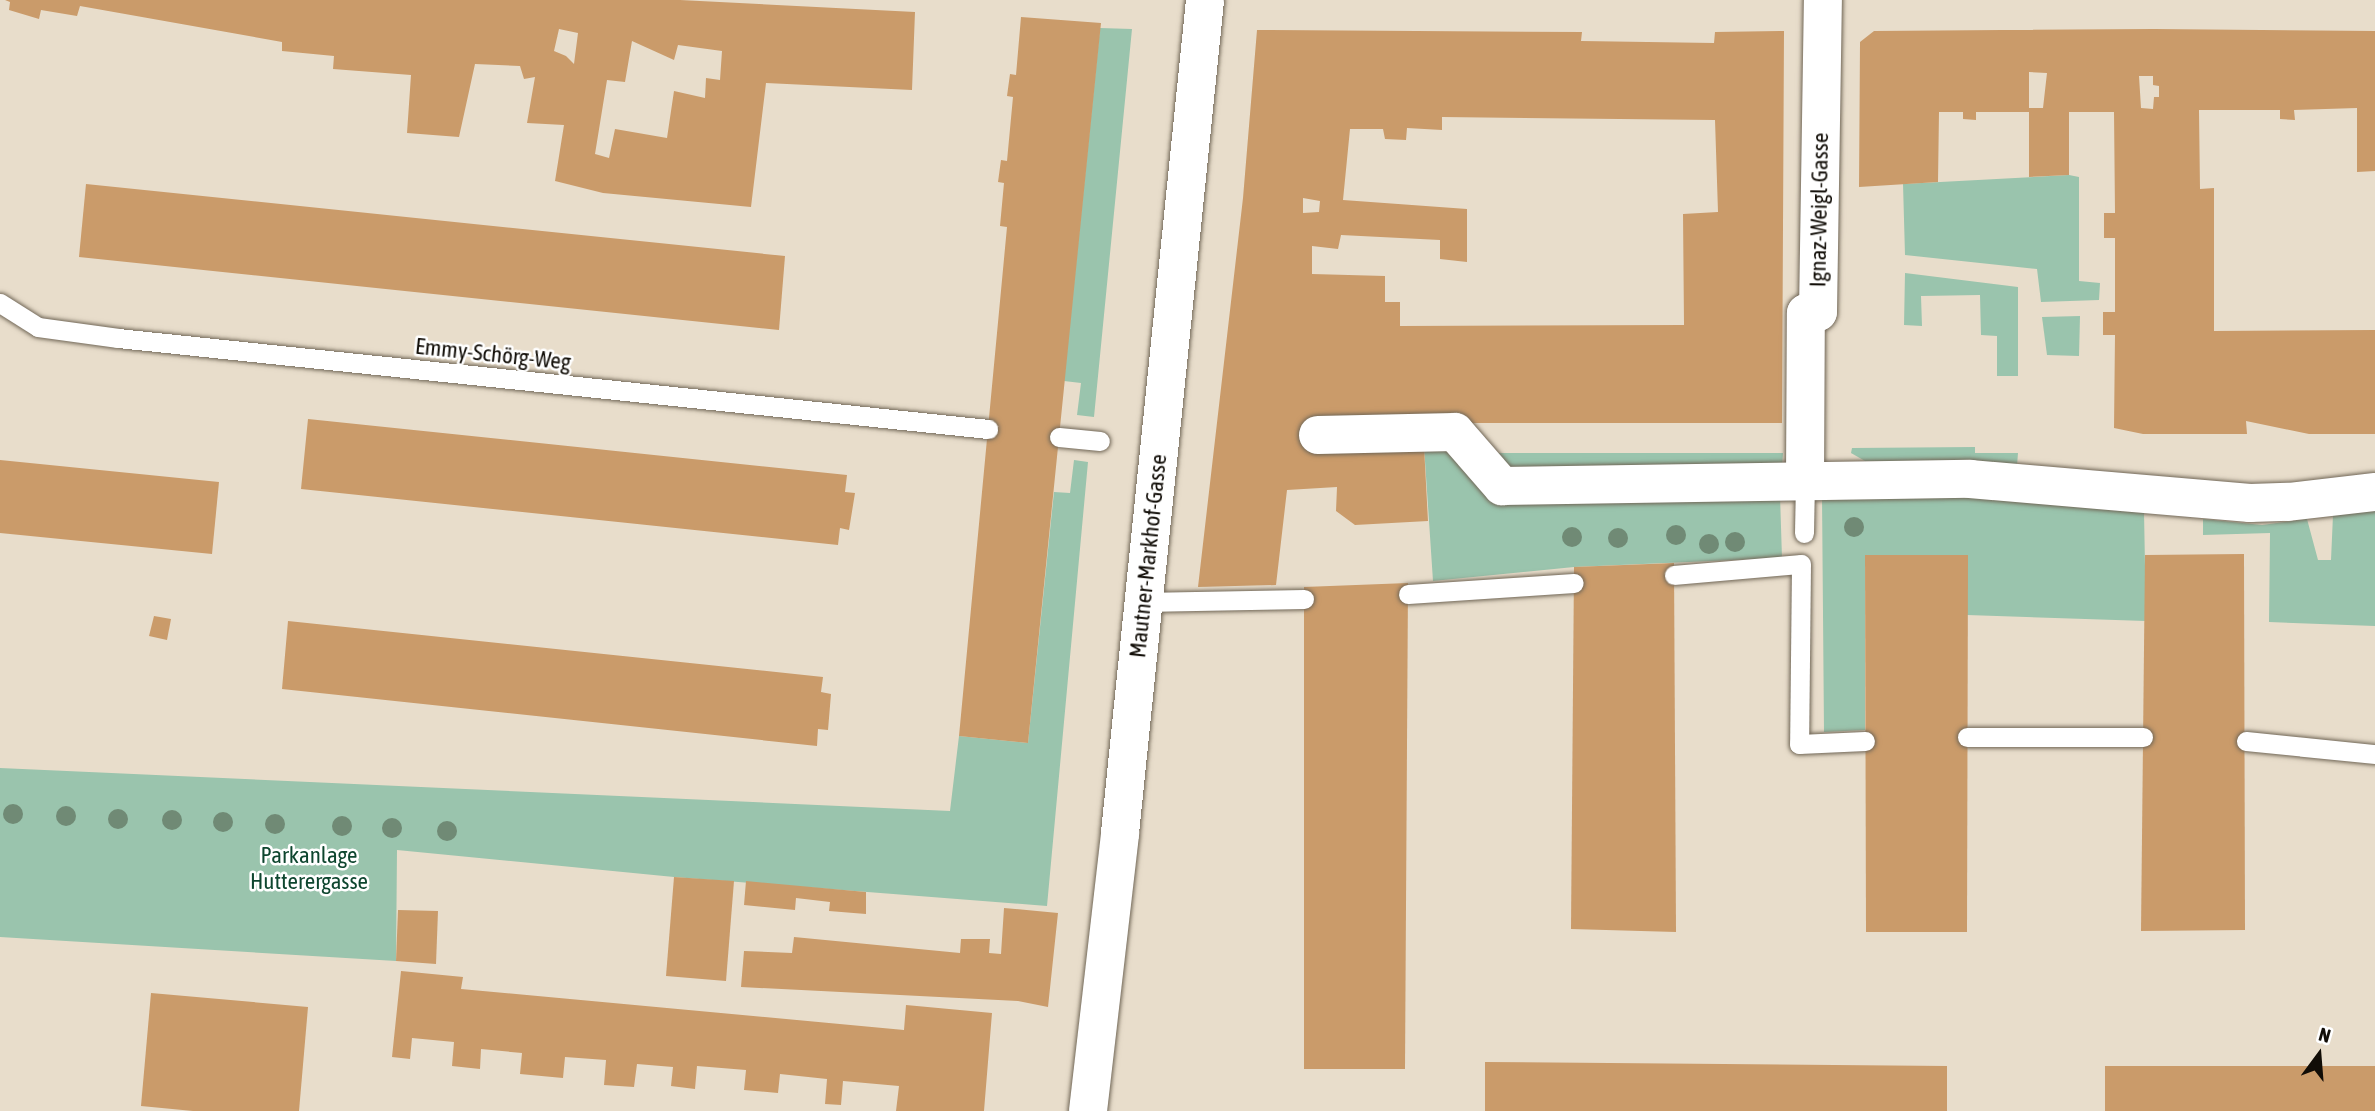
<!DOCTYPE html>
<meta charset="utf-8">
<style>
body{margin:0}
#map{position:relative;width:2375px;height:1111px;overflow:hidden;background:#e8ddcb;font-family:"Asap Condensed",sans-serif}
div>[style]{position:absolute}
.green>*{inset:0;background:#9ac4ad}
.building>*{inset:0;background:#ca9b6a}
.roads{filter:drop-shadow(0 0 2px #716757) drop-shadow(0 0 2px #716757)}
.lane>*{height:19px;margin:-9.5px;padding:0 9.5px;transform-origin:9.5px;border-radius:9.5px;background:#fff}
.street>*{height:38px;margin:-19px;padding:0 19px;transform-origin:19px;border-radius:19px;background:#fff}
.trees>*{width:20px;height:20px;margin:-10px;border-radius:50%;background:#708a75}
span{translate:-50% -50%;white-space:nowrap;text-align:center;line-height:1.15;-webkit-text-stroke:5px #fff;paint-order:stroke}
.street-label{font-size:23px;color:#110d07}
.park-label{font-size:23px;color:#0e462f}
.north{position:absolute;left:2284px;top:1020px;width:70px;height:70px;-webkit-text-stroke:5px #fff;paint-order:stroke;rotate:16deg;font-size:19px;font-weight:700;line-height:28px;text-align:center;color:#110d07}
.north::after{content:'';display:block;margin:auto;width:24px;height:32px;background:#110d07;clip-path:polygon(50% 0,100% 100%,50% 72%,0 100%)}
</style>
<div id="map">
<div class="green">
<div style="clip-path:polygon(1100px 28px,1132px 29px,1094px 417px,1077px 415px,1081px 383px,1064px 381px)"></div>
<div style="clip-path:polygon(2069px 175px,2079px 177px,2079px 281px,2100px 283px,2099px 300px,2041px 302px,2037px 269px,1905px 255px,1903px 184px)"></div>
<div style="clip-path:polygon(1905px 273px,2018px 287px,2018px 376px,1997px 376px,1997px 336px,1981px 335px,1980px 295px,1921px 296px,1922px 326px,1904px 325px)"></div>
<div style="clip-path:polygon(2080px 316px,2079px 356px,2047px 355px,2042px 317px)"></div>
<div style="clip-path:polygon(1451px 442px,1489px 482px,1780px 495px,1782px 558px,1574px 567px,1433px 581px,1424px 446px)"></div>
<div style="clip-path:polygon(1975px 447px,1975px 453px,2018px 453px,2017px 466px,1956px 461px,1865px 461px,1851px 453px,1852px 448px)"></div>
<div style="clip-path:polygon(1485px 453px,1783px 453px,1782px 467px,1509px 478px)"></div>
<div style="clip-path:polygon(1074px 460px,1088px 462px,1047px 906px,674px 877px,397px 850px,396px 961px,0 937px,0 768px,950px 811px,959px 736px,1028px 743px,1054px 492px,1070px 493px)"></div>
<div style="clip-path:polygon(1953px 495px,2144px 511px,2146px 621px,1967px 615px,1865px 555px,1865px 730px,1824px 732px,1822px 496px)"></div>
<div style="clip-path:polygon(2375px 510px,2375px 626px,2269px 622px,2270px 533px,2203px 535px,2203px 519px,2262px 525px,2307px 519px,2318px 560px,2331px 560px,2333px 515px)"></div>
</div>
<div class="building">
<div style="clip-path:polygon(evenodd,5px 0,680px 0,915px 12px,912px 90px,766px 83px,751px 207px,603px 193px,555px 181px,564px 125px,527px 123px,535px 77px,524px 79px,520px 66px,475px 64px,459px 137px,407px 133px,411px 75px,333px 69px,334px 56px,282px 51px,282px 42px,80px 6px,77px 16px,41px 10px,39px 19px,9px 10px,10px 2px,5px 0,559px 29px,578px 33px,574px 64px,566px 56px,554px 51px,559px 29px,5px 0,632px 41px,674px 60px,678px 45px,722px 51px,720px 80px,706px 78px,705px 98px,674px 91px,667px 138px,615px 129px,609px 158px,595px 154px,607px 80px,625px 82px,632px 41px)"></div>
<div style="clip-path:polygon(1021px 17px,1101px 23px,1028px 743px,959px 736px,1007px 227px,1000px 226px,1004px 183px,998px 182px,1001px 160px,1007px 161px,1013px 97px,1007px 96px,1010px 74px,1016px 75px)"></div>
<div style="clip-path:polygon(evenodd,2154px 29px,2375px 31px,2375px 171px,2357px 172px,2357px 108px,2294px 110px,2295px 120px,2280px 119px,2280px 110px,2199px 110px,2200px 189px,2214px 188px,2214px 331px,2375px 330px,2375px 434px,2309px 434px,2246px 421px,2247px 434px,2143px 434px,2114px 428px,2115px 335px,2103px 335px,2103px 312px,2115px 312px,2115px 238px,2104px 238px,2104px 213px,2115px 213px,2114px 112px,2069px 112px,2069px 175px,2029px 177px,2029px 112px,1976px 112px,1976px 120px,1963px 119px,1963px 112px,1939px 112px,1938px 182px,1859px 187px,1860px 42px,1874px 31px,2154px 29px,2029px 72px,2047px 73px,2043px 108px,2029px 108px,2029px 72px,2154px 29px,2139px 76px,2153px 76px,2153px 85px,2159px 86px,2159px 97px,2154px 97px,2153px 109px,2141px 108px,2139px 76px)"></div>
<div style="clip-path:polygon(evenodd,1257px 30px,1582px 32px,1581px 41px,1714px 43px,1715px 32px,1784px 31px,1782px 423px,1320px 423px,1424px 446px,1428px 521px,1355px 525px,1336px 511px,1337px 487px,1287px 490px,1276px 585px,1198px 587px,1243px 198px,1257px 30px,1442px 117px,1715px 120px,1718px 212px,1683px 214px,1684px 325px,1400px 326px,1400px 302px,1385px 302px,1385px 276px,1312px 274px,1312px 246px,1338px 249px,1341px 235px,1440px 240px,1440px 259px,1467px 262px,1467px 209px,1343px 200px,1350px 129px,1383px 129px,1385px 139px,1406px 140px,1407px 128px,1442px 130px,1442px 117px,1257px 30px,1303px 198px,1320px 201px,1319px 212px,1303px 213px,1303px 198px)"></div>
<div style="clip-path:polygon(86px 184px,785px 256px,779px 330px,79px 257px)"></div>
<div style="clip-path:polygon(308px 419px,847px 475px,845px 492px,855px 493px,849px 530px,840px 528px,838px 545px,301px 489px)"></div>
<div style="clip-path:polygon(0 460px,219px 482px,212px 554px,0 533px)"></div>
<div style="clip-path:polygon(2244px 554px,2245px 930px,2141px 931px,2145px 555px)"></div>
<div style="clip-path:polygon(1865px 555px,1968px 555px,1967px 932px,1866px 932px)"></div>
<div style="clip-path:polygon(1674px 563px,1676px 932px,1571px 929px,1574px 567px)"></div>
<div style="clip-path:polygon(1408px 583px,1405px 1069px,1304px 1069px,1304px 587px)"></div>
<div style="clip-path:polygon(154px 616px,171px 619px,167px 640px,149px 636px)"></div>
<div style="clip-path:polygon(288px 621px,823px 677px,821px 692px,831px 694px,828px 730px,818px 729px,817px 746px,282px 689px)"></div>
<div style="clip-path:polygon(674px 877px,734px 881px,726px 981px,666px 976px)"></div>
<div style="clip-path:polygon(746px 881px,866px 892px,866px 914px,829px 911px,830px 902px,796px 898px,795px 910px,744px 905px)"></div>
<div style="clip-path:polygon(1004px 908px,1058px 913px,1048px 1007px,1018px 1001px,741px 987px,744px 951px,792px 953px,794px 937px,960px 953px,961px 939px,990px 939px,989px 953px,1001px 954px)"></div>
<div style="clip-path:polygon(398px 910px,438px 911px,436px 964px,396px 961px)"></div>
<div style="clip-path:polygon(401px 971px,463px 977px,461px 989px,904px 1030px,906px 1005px,992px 1013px,984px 1111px,896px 1111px,899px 1086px,843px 1081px,841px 1105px,825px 1104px,827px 1079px,780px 1074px,778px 1093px,744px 1090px,746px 1070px,697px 1066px,695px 1089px,671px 1086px,673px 1067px,637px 1064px,634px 1087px,604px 1085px,606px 1060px,565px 1057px,563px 1078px,520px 1074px,522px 1053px,481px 1049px,480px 1069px,452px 1066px,454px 1042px,412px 1038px,410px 1059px,392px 1057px)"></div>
<div style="clip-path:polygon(151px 993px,308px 1007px,299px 1111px,193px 1111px,141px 1106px)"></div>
<div style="clip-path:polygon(1485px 1062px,1947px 1066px,1947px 1111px,1485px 1111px)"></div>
<div style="clip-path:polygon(2105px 1066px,2375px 1066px,2375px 1111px,2105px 1111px)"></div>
</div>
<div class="roads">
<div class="lane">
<div style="left:0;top:303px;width:45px;rotate:32.3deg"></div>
<div style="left:38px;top:327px;width:81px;rotate:7.8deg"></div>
<div style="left:118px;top:338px;width:875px;rotate:5.97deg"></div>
<div style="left:1059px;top:437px;width:41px;rotate:5.6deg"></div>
<div style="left:1804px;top:533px;width:53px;rotate:-88.9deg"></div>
<div style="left:1674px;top:575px;width:127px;rotate:-5deg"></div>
<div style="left:1801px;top:564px;width:180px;rotate:90.6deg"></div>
<div style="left:1799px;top:744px;width:66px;rotate:-2.6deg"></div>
<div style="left:1408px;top:594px;width:166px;rotate:-3.8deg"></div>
<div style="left:1142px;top:602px;width:162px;rotate:-1.1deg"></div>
<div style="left:1967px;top:737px;width:176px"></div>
<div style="left:2246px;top:741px;width:130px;rotate:5.8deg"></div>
</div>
<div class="street">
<div style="left:1318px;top:435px;width:137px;rotate:-1.3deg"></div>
<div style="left:1455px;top:432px;width:72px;rotate:49deg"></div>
<div style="left:1502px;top:486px;width:468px;rotate:-0.9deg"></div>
<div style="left:1970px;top:479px;width:281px;rotate:4.9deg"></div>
<div style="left:2250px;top:503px;width:38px;rotate:-2deg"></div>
<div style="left:2288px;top:502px;width:88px;rotate:-6.6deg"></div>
<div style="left:1805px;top:480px;width:167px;rotate:-89.7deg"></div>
<div style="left:1806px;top:313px;width:12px;rotate:-5deg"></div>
<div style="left:1818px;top:312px;width:312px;rotate:-89.1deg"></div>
<div style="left:1088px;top:1111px;width:280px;rotate:-83.4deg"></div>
<div style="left:1120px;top:833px;width:837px;rotate:-84.17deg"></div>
</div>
</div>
<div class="trees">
<div style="left:1854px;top:527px"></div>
<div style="left:1676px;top:535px"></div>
<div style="left:1572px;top:537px"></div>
<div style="left:1618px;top:538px"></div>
<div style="left:1735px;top:542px"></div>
<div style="left:1709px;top:544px"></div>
<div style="left:13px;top:814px"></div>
<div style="left:66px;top:816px"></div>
<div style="left:118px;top:819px"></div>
<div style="left:172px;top:820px"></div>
<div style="left:223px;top:822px"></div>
<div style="left:275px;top:824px"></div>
<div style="left:342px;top:826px"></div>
<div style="left:392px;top:828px"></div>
<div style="left:447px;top:831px"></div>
</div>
<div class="street-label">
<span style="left:1819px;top:210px;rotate:-89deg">Ignaz-Weigl-Gasse</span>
<span style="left:493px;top:354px;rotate:6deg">Emmy-Schörg-Weg</span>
<span style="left:1148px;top:556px;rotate:-84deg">Mautner-Markhof-Gasse</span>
</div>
<div class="park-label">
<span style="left:309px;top:868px">Parkanlage<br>Hutterergasse</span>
</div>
<div class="north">N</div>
</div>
